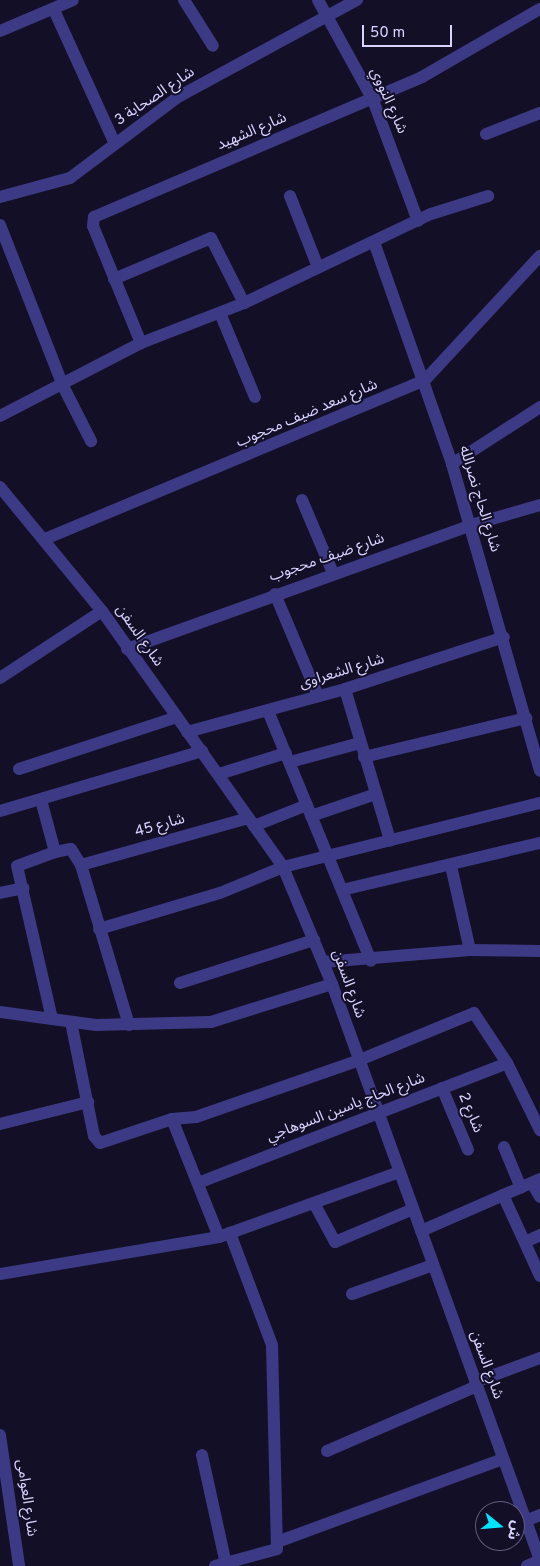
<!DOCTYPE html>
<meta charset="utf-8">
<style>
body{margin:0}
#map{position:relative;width:540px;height:1566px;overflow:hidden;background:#130f26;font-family:Overpass,"Noto Sans Arabic",sans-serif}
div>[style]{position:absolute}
.minor>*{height:12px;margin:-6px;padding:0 6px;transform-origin:6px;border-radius:6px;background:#3d3a85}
span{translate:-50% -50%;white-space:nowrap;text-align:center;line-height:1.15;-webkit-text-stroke:4px #130f26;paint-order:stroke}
.street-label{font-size:15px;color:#d9d4ff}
.north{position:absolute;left:475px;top:1501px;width:50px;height:50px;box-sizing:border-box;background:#130f26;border:1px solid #625e7d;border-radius:50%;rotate:107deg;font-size:14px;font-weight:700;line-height:20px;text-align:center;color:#d9d4ff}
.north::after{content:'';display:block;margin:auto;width:18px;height:22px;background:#00e5ff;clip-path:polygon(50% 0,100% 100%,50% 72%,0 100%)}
.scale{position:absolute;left:362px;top:25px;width:90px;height:22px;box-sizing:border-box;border:2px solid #d9d4ff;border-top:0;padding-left:6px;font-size:15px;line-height:18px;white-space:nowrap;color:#d9d4ff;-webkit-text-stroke:4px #130f26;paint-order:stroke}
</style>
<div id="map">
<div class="minor">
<div style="left:184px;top:0;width:54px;rotate:57.8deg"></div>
<div style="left:318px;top:0;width:114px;rotate:61.2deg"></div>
<div style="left:373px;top:100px;width:129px;rotate:69.6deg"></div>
<div style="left:54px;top:10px;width:147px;rotate:65.5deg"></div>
<div style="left:0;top:31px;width:79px;rotate:-23deg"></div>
<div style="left:486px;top:134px;width:58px;rotate:-21.3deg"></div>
<div style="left:290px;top:196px;width:76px;rotate:68.5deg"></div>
<div style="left:0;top:197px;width:73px;rotate:-15.2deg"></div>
<div style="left:70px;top:178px;width:135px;rotate:-36.9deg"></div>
<div style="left:178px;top:97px;width:204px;rotate:-28.5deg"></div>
<div style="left:0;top:225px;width:173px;rotate:68.6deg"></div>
<div style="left:63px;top:386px;width:62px;rotate:63deg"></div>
<div style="left:374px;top:242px;width:235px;rotate:70.6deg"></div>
<div style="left:452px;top:464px;width:319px;rotate:74deg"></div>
<div style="left:114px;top:279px;width:105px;rotate:-22.9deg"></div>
<div style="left:211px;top:238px;width:73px;rotate:63.1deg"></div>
<div style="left:220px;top:313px;width:91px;rotate:67.4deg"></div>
<div style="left:141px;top:343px;width:126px;rotate:-112.3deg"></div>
<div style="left:93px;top:226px;width:9px;rotate:-84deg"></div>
<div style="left:94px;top:217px;width:357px;rotate:-23.1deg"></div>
<div style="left:422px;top:77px;width:136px;rotate:-30deg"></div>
<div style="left:0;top:416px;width:159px;rotate:-27.4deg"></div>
<div style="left:141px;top:343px;width:110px;rotate:-21.2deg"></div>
<div style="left:244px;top:303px;width:207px;rotate:-25.5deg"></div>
<div style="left:431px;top:214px;width:60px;rotate:-17.5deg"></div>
<div style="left:452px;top:464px;width:105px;rotate:-32.9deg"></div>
<div style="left:0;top:487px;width:161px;rotate:50.6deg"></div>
<div style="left:102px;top:611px;width:314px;rotate:54.7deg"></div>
<div style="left:283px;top:867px;width:127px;rotate:67.3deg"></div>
<div style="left:332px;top:984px;width:612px;rotate:70.14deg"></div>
<div style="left:302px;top:500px;width:79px;rotate:67deg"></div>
<div style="left:45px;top:539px;width:412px;rotate:-22.7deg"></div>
<div style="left:425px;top:380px;width:169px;rotate:-47.2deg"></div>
<div style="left:275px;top:594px;width:111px;rotate:67.1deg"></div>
<div style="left:127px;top:649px;width:366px;rotate:-19.8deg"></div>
<div style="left:471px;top:525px;width:72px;rotate:-16.2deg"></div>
<div style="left:0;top:678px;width:122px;rotate:-33.3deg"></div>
<div style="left:345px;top:689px;width:158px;rotate:73.4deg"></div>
<div style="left:268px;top:711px;width:270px;rotate:67.6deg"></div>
<div style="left:187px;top:732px;width:164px;rotate:-15.2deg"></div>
<div style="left:345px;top:689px;width:167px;rotate:-18.1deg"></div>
<div style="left:364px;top:757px;width:167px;rotate:-13.5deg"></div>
<div style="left:290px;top:762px;width:73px;rotate:-15.2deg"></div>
<div style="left:19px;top:769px;width:166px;rotate:-18.2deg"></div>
<div style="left:219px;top:774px;width:70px;rotate:-17.4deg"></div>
<div style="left:41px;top:800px;width:54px;rotate:74.9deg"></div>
<div style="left:55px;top:852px;width:40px;rotate:159.8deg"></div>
<div style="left:17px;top:866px;width:157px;rotate:77.1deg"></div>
<div style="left:0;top:811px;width:211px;rotate:-16.5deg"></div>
<div style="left:311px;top:816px;width:69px;rotate:-18.7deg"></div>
<div style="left:254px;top:826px;width:57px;rotate:-21.6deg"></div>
<div style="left:55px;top:852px;width:16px;rotate:-11deg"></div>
<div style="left:71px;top:849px;width:19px;rotate:58deg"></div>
<div style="left:81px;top:865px;width:167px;rotate:73.3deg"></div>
<div style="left:81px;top:865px;width:173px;rotate:-15.7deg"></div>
<div style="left:451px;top:866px;width:86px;rotate:77.3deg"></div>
<div style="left:342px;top:890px;width:204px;rotate:-13.4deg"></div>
<div style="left:0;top:893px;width:24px;rotate:-12deg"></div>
<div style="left:99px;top:929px;width:126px;rotate:-16.6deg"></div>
<div style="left:220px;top:893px;width:68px;rotate:-22.4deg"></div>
<div style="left:283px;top:867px;width:265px;rotate:-14deg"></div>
<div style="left:324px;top:962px;width:146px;rotate:-4.7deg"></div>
<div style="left:470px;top:950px;width:70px;rotate:0.8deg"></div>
<div style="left:180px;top:983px;width:141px;rotate:-17.8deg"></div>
<div style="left:0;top:1012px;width:97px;rotate:7.7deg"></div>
<div style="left:96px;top:1025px;width:115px;rotate:-1.5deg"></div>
<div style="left:211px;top:1022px;width:127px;rotate:-17.4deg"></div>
<div style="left:71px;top:1022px;width:116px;rotate:78.6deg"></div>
<div style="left:94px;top:1136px;width:9px;rotate:49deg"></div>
<div style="left:100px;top:1143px;width:76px;rotate:-18.4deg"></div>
<div style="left:172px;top:1119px;width:24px;rotate:-5deg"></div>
<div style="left:196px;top:1117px;width:170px;rotate:-19.2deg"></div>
<div style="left:357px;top:1061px;width:126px;rotate:-22.3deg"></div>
<div style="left:474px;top:1013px;width:60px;rotate:56.6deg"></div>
<div style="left:507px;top:1063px;width:75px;rotate:63.8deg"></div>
<div style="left:442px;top:1088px;width:67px;rotate:67.2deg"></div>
<div style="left:172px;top:1119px;width:127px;rotate:68.3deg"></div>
<div style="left:0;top:1124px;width:91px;rotate:-14deg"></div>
<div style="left:504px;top:1147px;width:44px;rotate:67.5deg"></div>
<div style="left:198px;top:1183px;width:331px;rotate:-21.2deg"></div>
<div style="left:532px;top:1183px;width:16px;rotate:60deg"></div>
<div style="left:503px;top:1195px;width:89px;rotate:65.4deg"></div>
<div style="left:315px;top:1205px;width:42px;rotate:61.6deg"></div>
<div style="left:335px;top:1242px;width:85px;rotate:-22.9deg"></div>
<div style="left:421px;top:1231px;width:130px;rotate:-23.6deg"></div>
<div style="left:525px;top:1242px;width:17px;rotate:-25deg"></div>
<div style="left:0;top:1274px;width:222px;rotate:-9.6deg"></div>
<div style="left:219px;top:1237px;width:192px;rotate:-19.8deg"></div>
<div style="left:352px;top:1294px;width:86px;rotate:-19.7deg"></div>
<div style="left:475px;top:1382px;width:69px;rotate:-20.3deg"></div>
<div style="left:0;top:1435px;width:132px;rotate:81.7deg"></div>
<div style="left:327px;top:1451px;width:163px;rotate:-23.4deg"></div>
<div style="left:202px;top:1455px;width:112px;rotate:77.6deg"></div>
<div style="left:525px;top:1521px;width:16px;rotate:-22deg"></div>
<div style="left:277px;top:1542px;width:241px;rotate:-20.2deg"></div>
<div style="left:215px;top:1566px;width:64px;rotate:-15.3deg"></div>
<div style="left:277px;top:1549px;width:204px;rotate:-91.4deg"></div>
<div style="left:272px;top:1345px;width:120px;rotate:-110.6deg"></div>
<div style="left:527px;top:1566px;width:14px;rotate:-25deg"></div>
</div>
<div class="street-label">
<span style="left:155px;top:97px;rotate:-34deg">شارع الصحابة 3</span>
<span style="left:388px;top:101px;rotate:66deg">شارع النووي</span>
<span style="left:252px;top:132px;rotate:-23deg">شارع الشهيد</span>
<span style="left:307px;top:414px;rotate:-23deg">شارع سعد ضيف محجوب</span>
<span style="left:479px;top:499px;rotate:73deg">شارع الحاج نصرالله</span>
<span style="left:327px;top:558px;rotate:-19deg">شارع ضيف محجوب</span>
<span style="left:139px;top:636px;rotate:55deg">شارع السفن</span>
<span style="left:342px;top:672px;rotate:-17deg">شارع الشعراوى</span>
<span style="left:160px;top:826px;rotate:-16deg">شارع 45</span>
<span style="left:348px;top:984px;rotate:70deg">شارع السفن</span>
<span style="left:346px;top:1108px;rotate:-21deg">شارع الحاج ياسين السوهاجي</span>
<span style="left:470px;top:1113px;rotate:67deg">شارع 2</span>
<span style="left:486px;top:1365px;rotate:70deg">شارع السفن</span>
<span style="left:26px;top:1498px;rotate:82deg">شارع العوامى</span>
</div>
<div class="north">ش</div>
<div class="scale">50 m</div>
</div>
